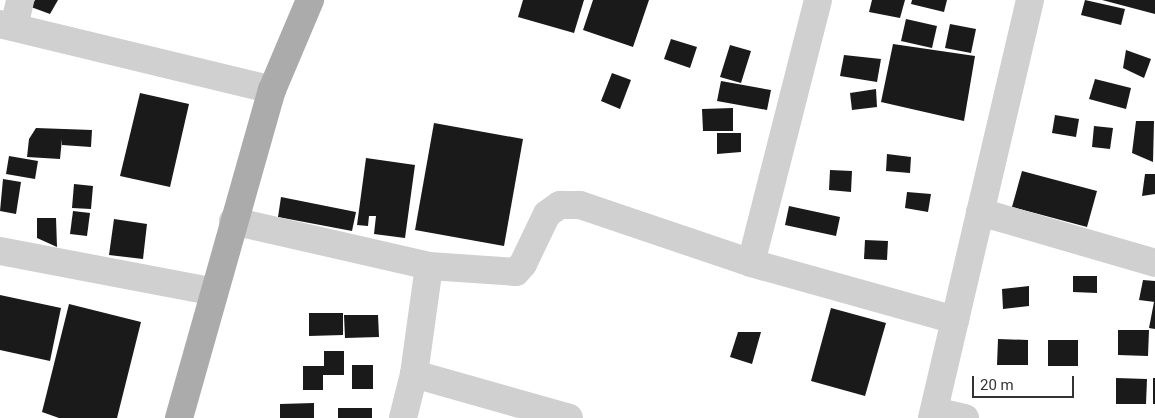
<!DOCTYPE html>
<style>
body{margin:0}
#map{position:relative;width:1155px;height:418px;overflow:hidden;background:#fff;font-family:Roboto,sans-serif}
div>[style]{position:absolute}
.building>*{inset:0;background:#1a1a1a}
.minor>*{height:28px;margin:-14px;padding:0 14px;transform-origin:14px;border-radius:14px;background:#d0d0d0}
.primary>*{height:28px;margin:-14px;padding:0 14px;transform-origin:14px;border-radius:14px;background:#ababab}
span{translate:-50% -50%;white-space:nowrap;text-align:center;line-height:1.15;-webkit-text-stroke:5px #fff;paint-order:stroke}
.scale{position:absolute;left:972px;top:376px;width:102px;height:22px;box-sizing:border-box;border:2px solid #333;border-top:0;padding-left:6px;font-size:15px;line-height:18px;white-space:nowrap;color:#333;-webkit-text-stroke:4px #fff;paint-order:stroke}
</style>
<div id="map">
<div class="building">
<div style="clip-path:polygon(35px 0,58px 0,50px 14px,31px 7px)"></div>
<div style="clip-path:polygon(523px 0,584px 0,574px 33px,518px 17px)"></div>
<div style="clip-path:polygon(593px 0,649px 0,633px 47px,583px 30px)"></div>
<div style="clip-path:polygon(872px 0,905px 0,900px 18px,869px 12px)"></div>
<div style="clip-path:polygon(912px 0,947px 0,944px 12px,911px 4px)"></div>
<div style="clip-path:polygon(1085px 0,1125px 9px,1121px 25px,1081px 15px)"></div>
<div style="clip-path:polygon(1102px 0,1155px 0,1155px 14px)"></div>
<div style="clip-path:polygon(906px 19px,937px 26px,932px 48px,901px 41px)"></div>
<div style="clip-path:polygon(950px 24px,976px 29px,971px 53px,945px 48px)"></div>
<div style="clip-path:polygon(671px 39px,697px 47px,690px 68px,664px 59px)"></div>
<div style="clip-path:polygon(893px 44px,975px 56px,964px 121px,881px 102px)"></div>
<div style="clip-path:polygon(730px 45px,751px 51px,741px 83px,720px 77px)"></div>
<div style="clip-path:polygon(1126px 50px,1151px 59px,1144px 78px,1123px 68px)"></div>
<div style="clip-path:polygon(844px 55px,881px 59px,877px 82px,840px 76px)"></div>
<div style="clip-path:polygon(612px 73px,631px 80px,620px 109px,601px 101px)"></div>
<div style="clip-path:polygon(1095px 79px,1131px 88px,1126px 109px,1089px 99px)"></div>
<div style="clip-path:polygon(721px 81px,771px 90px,767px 110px,717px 101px)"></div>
<div style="clip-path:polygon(876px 89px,877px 107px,852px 110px,850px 93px)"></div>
<div style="clip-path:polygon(140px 93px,189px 104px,170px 187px,120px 176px)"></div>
<div style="clip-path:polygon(733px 108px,733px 131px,703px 131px,702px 109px)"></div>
<div style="clip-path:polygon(1055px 115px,1079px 119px,1076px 137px,1052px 133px)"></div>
<div style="clip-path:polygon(1136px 121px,1154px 121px,1153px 162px,1132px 153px)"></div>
<div style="clip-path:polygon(434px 123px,523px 139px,504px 246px,415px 230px)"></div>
<div style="clip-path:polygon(1094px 126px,1113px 128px,1110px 149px,1092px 147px)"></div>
<div style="clip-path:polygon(36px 128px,92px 130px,91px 147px,62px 145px,62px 139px,60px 159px,27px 157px,29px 139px)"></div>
<div style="clip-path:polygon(717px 133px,741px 133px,741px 152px,717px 154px)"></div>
<div style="clip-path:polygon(887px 154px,911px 157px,910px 173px,886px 171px)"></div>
<div style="clip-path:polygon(9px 156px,38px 161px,35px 179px,6px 174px)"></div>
<div style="clip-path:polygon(366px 158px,415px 165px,405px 238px,374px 234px,376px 216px,369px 216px,368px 226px,357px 225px)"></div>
<div style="clip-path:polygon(830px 170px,852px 171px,851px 192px,829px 190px)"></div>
<div style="clip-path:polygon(1022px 171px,1097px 191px,1087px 227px,1012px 207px)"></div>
<div style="clip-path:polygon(1145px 174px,1155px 174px,1155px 194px,1142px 196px)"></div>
<div style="clip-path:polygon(3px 179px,21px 182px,16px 214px,0 211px)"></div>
<div style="clip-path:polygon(74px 184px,93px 186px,91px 209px,72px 208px)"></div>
<div style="clip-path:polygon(907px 192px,931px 194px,928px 212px,905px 208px)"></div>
<div style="clip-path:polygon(281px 197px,356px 212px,352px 231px,278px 217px)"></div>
<div style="clip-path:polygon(789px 206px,840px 217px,836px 236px,785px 225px)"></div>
<div style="clip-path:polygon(73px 211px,90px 213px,87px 236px,70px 234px)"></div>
<div style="clip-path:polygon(37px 218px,56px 218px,57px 247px,37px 238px)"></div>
<div style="clip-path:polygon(114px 219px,147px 224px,143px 259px,109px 255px)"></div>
<div style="clip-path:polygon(865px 240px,888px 241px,887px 260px,864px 259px)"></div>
<div style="clip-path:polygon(1073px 276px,1097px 276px,1097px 293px,1073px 292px)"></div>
<div style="clip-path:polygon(1143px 280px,1155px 281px,1155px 302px,1139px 300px)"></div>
<div style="clip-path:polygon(1029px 286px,1029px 306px,1003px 309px,1002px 289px)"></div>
<div style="clip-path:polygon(0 295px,61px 308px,50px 361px,0 350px)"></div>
<div style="clip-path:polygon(1154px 302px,1155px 302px,1155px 329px,1149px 328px)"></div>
<div style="clip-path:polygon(69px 304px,141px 322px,117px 418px,59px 418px,42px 412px)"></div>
<div style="clip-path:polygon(831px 308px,886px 323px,865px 396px,811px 381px)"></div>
<div style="clip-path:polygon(309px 313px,343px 313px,343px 335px,309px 336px)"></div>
<div style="clip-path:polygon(344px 315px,378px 315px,379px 337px,345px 338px)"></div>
<div style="clip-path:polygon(1118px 330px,1149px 330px,1148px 356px,1118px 355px)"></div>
<div style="clip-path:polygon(738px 332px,761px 332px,752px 364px,730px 357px)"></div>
<div style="clip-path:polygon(998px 339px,1028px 340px,1028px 365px,997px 365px)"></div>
<div style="clip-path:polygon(1048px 340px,1078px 340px,1078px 366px,1048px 366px)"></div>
<div style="clip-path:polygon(324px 351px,344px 351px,344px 375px,323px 375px,323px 390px,303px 390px,303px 366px,324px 366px)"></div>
<div style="clip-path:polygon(352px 365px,373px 365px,373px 389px,352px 389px)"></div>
<div style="clip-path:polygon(1116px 378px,1147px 379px,1146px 404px,1116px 404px)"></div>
<div style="clip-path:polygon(1153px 378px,1155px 378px,1155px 404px,1153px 404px)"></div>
<div style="clip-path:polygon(314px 403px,314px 418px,280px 418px,280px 404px)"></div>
<div style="clip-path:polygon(338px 408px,372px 408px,372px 418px,338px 418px)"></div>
</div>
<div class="minor">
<div style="left:0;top:24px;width:280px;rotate:13.6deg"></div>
<div style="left:14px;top:27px;width:28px;rotate:-77deg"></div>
<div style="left:980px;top:212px;width:182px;rotate:16.2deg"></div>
<div style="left:233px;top:221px;width:201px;rotate:12.9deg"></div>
<div style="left:429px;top:266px;width:87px;rotate:3.9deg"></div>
<div style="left:516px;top:272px;width:11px;rotate:-49deg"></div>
<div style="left:523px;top:264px;width:55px;rotate:-64.4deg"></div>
<div style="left:547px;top:214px;width:16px;rotate:-35deg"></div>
<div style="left:560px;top:205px;width:20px"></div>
<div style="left:580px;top:205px;width:181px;rotate:18.7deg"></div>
<div style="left:751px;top:263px;width:212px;rotate:15.6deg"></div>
<div style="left:0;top:251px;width:218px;rotate:10.8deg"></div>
<div style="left:751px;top:263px;width:271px;rotate:-75.7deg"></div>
<div style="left:414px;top:374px;width:161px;rotate:15.8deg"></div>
<div style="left:934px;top:411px;width:32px;rotate:13deg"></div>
<div style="left:403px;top:418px;width:45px;rotate:-76deg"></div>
<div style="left:414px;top:374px;width:109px;rotate:-82.1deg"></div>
<div style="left:932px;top:418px;width:429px;rotate:-76.8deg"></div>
</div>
<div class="primary">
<div style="left:179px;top:418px;width:341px;rotate:-74.2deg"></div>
<div style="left:272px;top:90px;width:98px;rotate:-67.1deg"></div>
</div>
<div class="scale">20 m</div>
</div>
